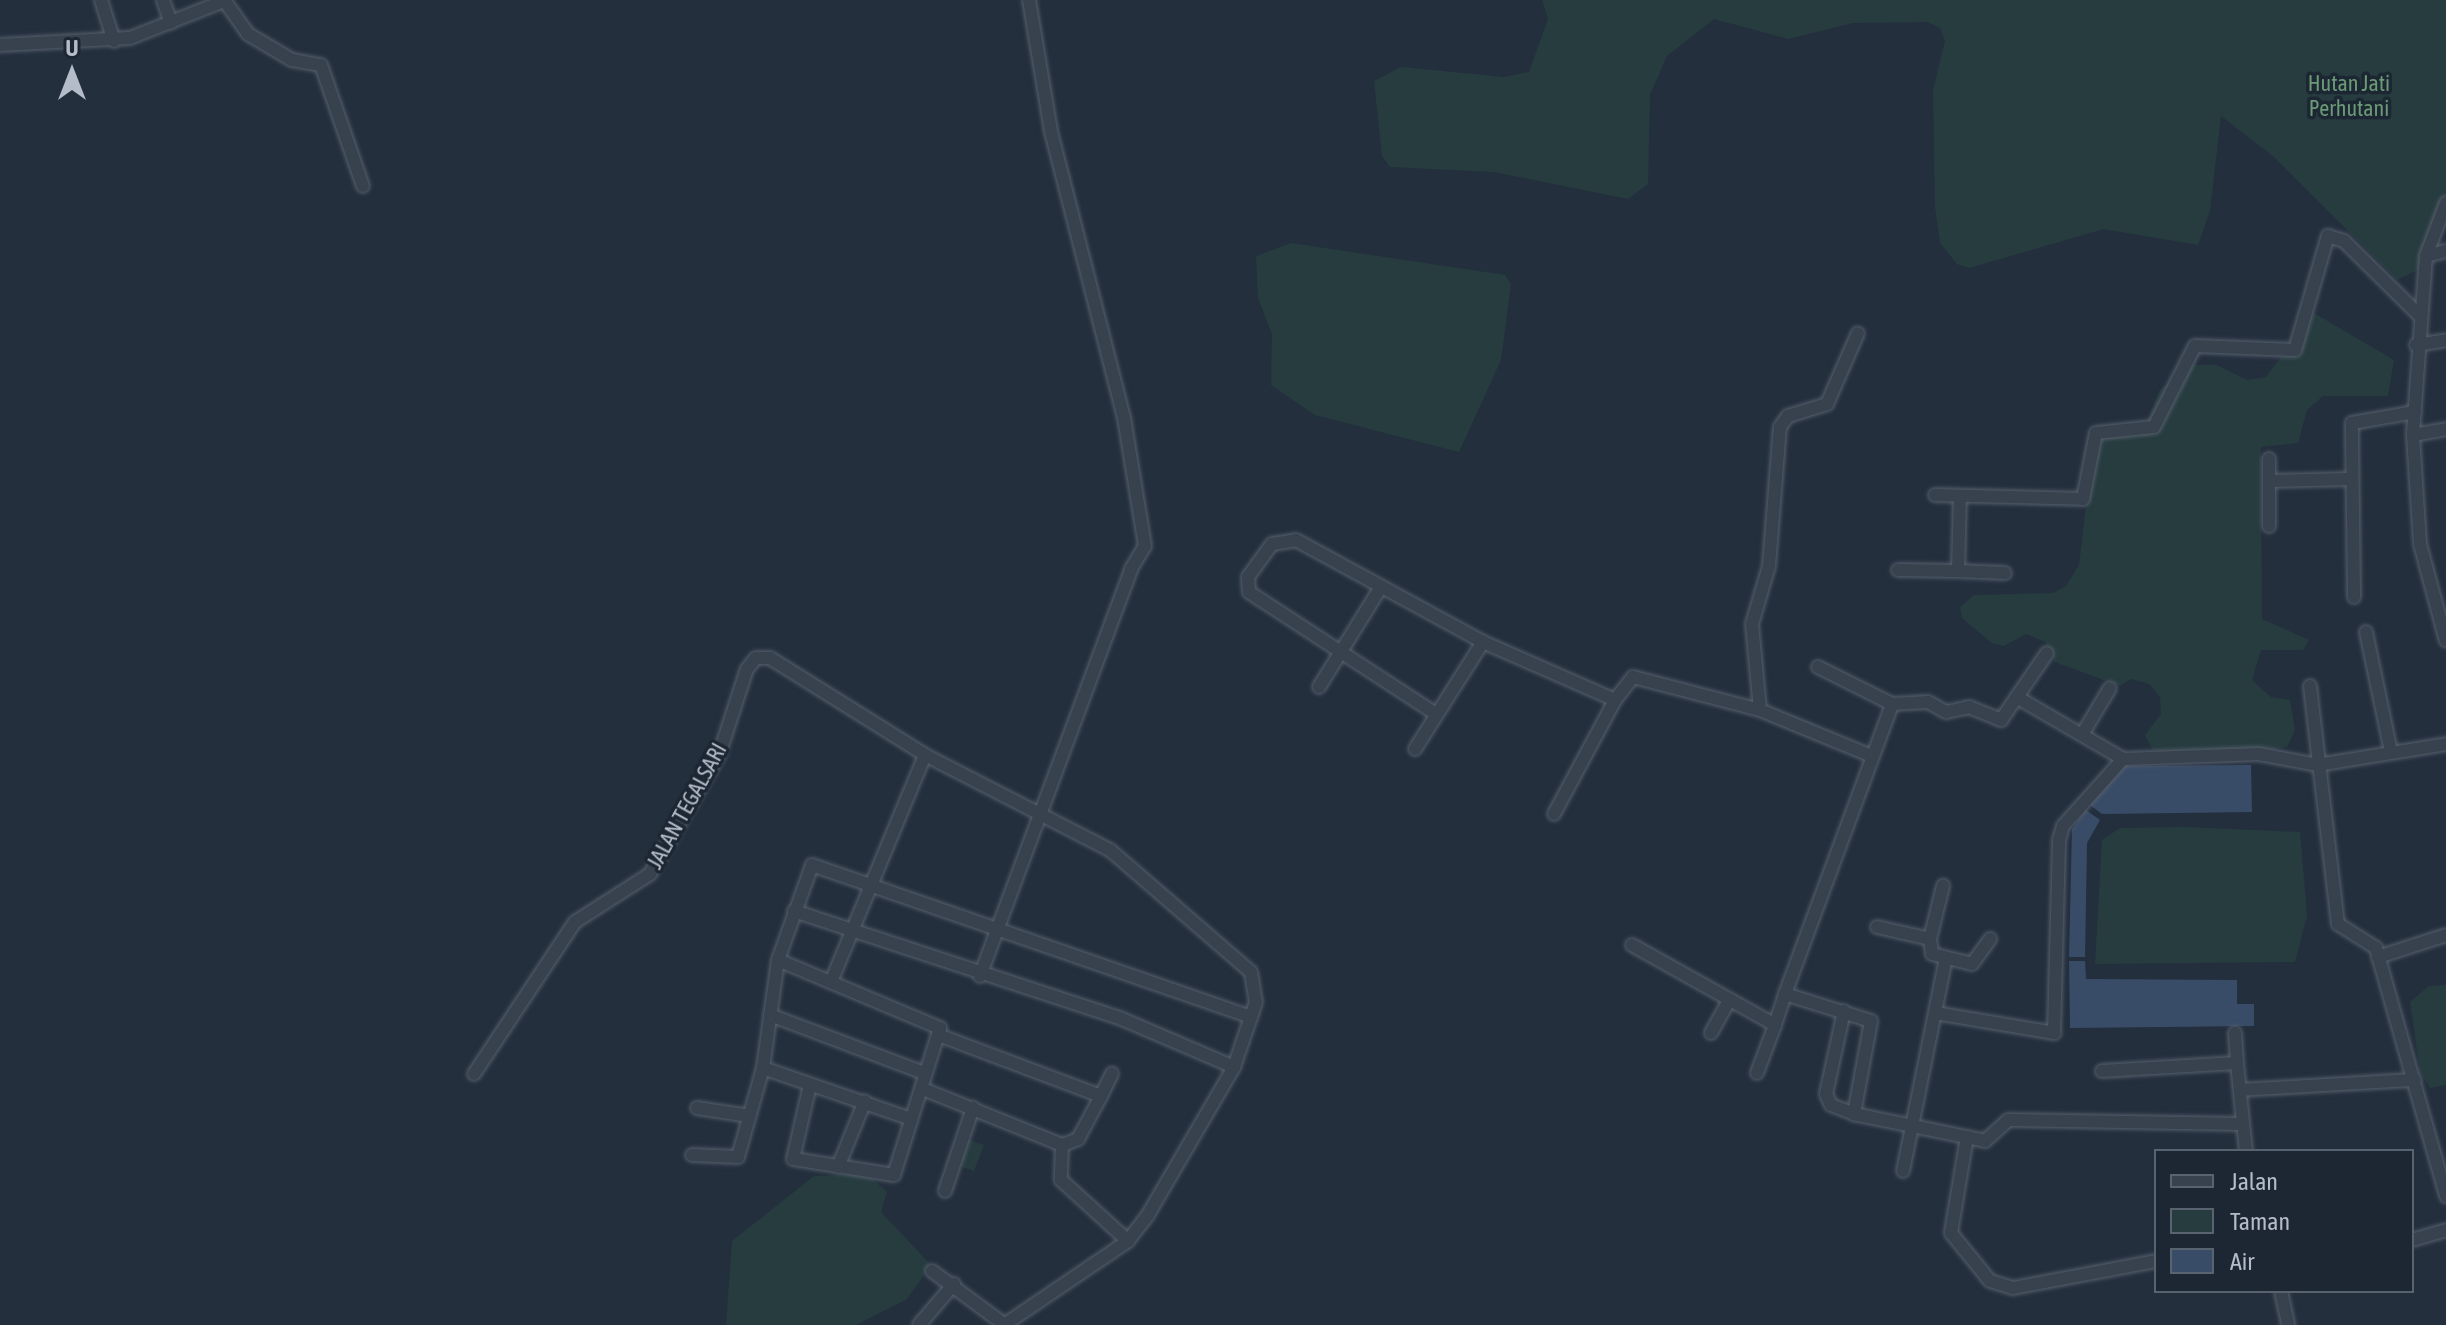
<!DOCTYPE html>
<style>
body{margin:0}
#map{position:relative;width:2446px;height:1325px;overflow:hidden;background:#242f3e;font-family:"Asap Condensed",sans-serif}
div>[style]{position:absolute}
.green>*{inset:0;background:#263c3f}
.water>*{inset:0;background:#394c67}
.roads{filter:drop-shadow(0 0 2px #565f6c) drop-shadow(0 0 2px #565f6c)}
.street>*{height:12px;margin:-6px;padding:0 6px;transform-origin:6px;border-radius:6px;background:#38414e}
span{translate:-50% -50%;white-space:nowrap;text-align:center;line-height:1.15;-webkit-text-stroke:7px #1d2633;paint-order:stroke}
.park-label{font-size:22px;color:#6b9a76}
.street-label{font-size:22px;color:#b4bcc9}
.legend{position:absolute;left:2154px;top:1149px;width:260px;height:144px;box-sizing:border-box;background:#1d2633;border:2px solid #59626f;margin:0;padding:10px 14px;list-style:none;font-size:24px;color:#b4bcc9}
.legend li{display:flex;align-items:center;gap:16px;height:40px}
.legend b{width:40px;border:2px solid #59626f}
.north{position:absolute;left:32px;top:32px;width:80px;height:80px;-webkit-text-stroke:6px #1d2633;paint-order:stroke;rotate:0deg;font-size:22px;font-weight:700;line-height:32px;text-align:center;color:#b4bcc9}
.north::after{content:'';display:block;margin:auto;width:28px;height:36px;background:#b4bcc9;clip-path:polygon(50% 0,100% 100%,50% 72%,0 100%)}
</style>
<div id="map">
<div class="green">
<div style="clip-path:polygon(1542px 0,2446px 0,2446px 204px,2428px 265px,2397px 280px,2274px 157px,2221px 116px,2210px 211px,2198px 245px,2104px 229px,1969px 268px,1957px 264px,1940px 243px,1935px 207px,1933px 90px,1945px 41px,1940px 28px,1927px 22px,1853px 23px,1788px 39px,1714px 19px,1667px 56px,1650px 95px,1648px 184px,1628px 199px,1494px 172px,1390px 167px,1382px 156px,1374px 81px,1401px 67px,1504px 77px,1529px 72px,1548px 19px)"></div>
<div style="clip-path:polygon(1291px 243px,1505px 275px,1511px 284px,1501px 360px,1459px 452px,1315px 415px,1271px 385px,1272px 334px,1258px 298px,1256px 256px)"></div>
<div style="clip-path:polygon(2314px 313px,2394px 360px,2388px 396px,2323px 396px,2307px 410px,2298px 443px,2261px 447px,2262px 619px,2309px 640px,2303px 650px,2261px 650px,2252px 680px,2271px 697px,2290px 700px,2295px 730px,2287px 747px,2275px 749px,2153px 751px,2145px 735px,2161px 714px,2160px 697px,2149px 684px,2131px 679px,2120px 686px,2055px 662px,2045px 642px,2026px 634px,2004px 646px,1992px 643px,1962px 618px,1960px 607px,1974px 595px,2053px 593px,2066px 586px,2079px 565px,2094px 438px,2142px 433px,2160px 390px,2188px 365px,2217px 365px,2247px 380px,2266px 377px)"></div>
<div style="clip-path:polygon(2185px 827px,2300px 832px,2307px 916px,2295px 962px,2095px 964px,2102px 840px,2120px 828px)"></div>
<div style="clip-path:polygon(2446px 985px,2446px 1085px,2430px 1088px,2420px 1071px,2410px 1002px,2429px 986px)"></div>
<div style="clip-path:polygon(967px 1139px,984px 1145px,974px 1171px,957px 1165px)"></div>
<div style="clip-path:polygon(867px 1174px,887px 1192px,881px 1212px,931px 1265px,907px 1299px,856px 1325px,726px 1325px,732px 1241px,814px 1176px)"></div>
</div>
<div class="water">
<div style="clip-path:polygon(2251px 765px,2252px 812px,2102px 814px,2090px 805px,2122px 766px)"></div>
<div style="clip-path:polygon(2086px 810px,2100px 820px,2087px 843px,2085px 957px,2069px 957px,2072px 829px)"></div>
<div style="clip-path:polygon(2069px 961px,2085px 961px,2086px 979px,2237px 980px,2237px 1004px,2254px 1004px,2254px 1026px,2070px 1028px)"></div>
</div>
<div class="roads">
<div class="street">
<div style="left:101px;top:0;width:43px;rotate:72.4deg"></div>
<div style="left:163px;top:0;width:24px;rotate:71deg"></div>
<div style="left:224px;top:0;width:42px;rotate:54.8deg"></div>
<div style="left:248px;top:34px;width:51px;rotate:30.6deg"></div>
<div style="left:292px;top:60px;width:29px;rotate:10deg"></div>
<div style="left:321px;top:65px;width:128px;rotate:70.9deg"></div>
<div style="left:0;top:45px;width:130px;rotate:-3.1deg"></div>
<div style="left:130px;top:38px;width:101px;rotate:-21.5deg"></div>
<div style="left:2446px;top:203px;width:57px;rotate:110.7deg"></div>
<div style="left:2426px;top:256px;width:179px;rotate:94.2deg"></div>
<div style="left:2413px;top:435px;width:109px;rotate:86.3deg"></div>
<div style="left:2420px;top:544px;width:100px;rotate:75deg"></div>
<div style="left:2426px;top:256px;width:21px;rotate:-14deg"></div>
<div style="left:2416px;top:345px;width:30px;rotate:-9deg"></div>
<div style="left:2413px;top:435px;width:34px;rotate:-10deg"></div>
<div style="left:2269px;top:481px;width:22px;rotate:-90deg"></div>
<div style="left:1935px;top:495px;width:148px;rotate:1.5deg"></div>
<div style="left:2083px;top:499px;width:67px;rotate:-78.9deg"></div>
<div style="left:2096px;top:433px;width:58px;rotate:-5.9deg"></div>
<div style="left:2154px;top:427px;width:91px;rotate:-63.2deg"></div>
<div style="left:2195px;top:346px;width:100px;rotate:2.3deg"></div>
<div style="left:2295px;top:350px;width:119px;rotate:-73.9deg"></div>
<div style="left:2328px;top:236px;width:17px;rotate:17deg"></div>
<div style="left:2344px;top:241px;width:107px;rotate:44.6deg"></div>
<div style="left:2269px;top:526px;width:45px;rotate:-90deg"></div>
<div style="left:2269px;top:481px;width:82px;rotate:-1.4deg"></div>
<div style="left:1898px;top:570px;width:60px;rotate:1deg"></div>
<div style="left:1958px;top:571px;width:75px;rotate:-88.5deg"></div>
<div style="left:1958px;top:571px;width:47px;rotate:2.4deg"></div>
<div style="left:2354px;top:597px;width:174px;rotate:-90.7deg"></div>
<div style="left:2352px;top:423px;width:64px;rotate:-9.9deg"></div>
<div style="left:2366px;top:632px;width:123px;rotate:78.2deg"></div>
<div style="left:1818px;top:667px;width:83px;rotate:26.6deg"></div>
<div style="left:1892px;top:704px;width:36px;rotate:-3deg"></div>
<div style="left:1928px;top:702px;width:21px;rotate:29deg"></div>
<div style="left:1946px;top:712px;width:24px;rotate:-12deg"></div>
<div style="left:1969px;top:707px;width:35px;rotate:22deg"></div>
<div style="left:2001px;top:720px;width:81px;rotate:-55.5deg"></div>
<div style="left:2310px;top:686px;width:240px;rotate:83.3deg"></div>
<div style="left:2338px;top:924px;width:45px;rotate:32.3deg"></div>
<div style="left:2376px;top:948px;width:258px;rotate:74.2deg"></div>
<div style="left:1319px;top:687px;width:118px;rotate:-58.2deg"></div>
<div style="left:2020px;top:699px;width:119px;rotate:30.2deg"></div>
<div style="left:1760px;top:710px;width:86px;rotate:-95.3deg"></div>
<div style="left:1752px;top:624px;width:60px;rotate:-73.7deg"></div>
<div style="left:1769px;top:566px;width:139px;rotate:-85.5deg"></div>
<div style="left:1780px;top:427px;width:14px;rotate:-54deg"></div>
<div style="left:1788px;top:416px;width:41px;rotate:-17.1deg"></div>
<div style="left:1827px;top:404px;width:77px;rotate:-66.4deg"></div>
<div style="left:1436px;top:714px;width:223px;rotate:-146.9deg"></div>
<div style="left:1249px;top:592px;width:15px;rotate:-94deg"></div>
<div style="left:1248px;top:577px;width:41px;rotate:-54deg"></div>
<div style="left:1272px;top:544px;width:24px;rotate:-9deg"></div>
<div style="left:1296px;top:540px;width:213px;rotate:28.6deg"></div>
<div style="left:1483px;top:642px;width:144px;rotate:23.7deg"></div>
<div style="left:1615px;top:700px;width:29px;rotate:-52deg"></div>
<div style="left:1633px;top:677px;width:131px;rotate:14.6deg"></div>
<div style="left:1760px;top:710px;width:118px;rotate:22.4deg"></div>
<div style="left:2083px;top:733px;width:52px;rotate:-59deg"></div>
<div style="left:1415px;top:749px;width:127px;rotate:-57.6deg"></div>
<div style="left:1554px;top:814px;width:129px;rotate:-61.8deg"></div>
<div style="left:794px;top:911px;width:345px;rotate:18.2deg"></div>
<div style="left:1122px;top:1019px;width:122px;rotate:23.2deg"></div>
<div style="left:1877px;top:927px;width:54px;rotate:12.8deg"></div>
<div style="left:1930px;top:939px;width:15px;rotate:82deg"></div>
<div style="left:1932px;top:954px;width:41px;rotate:14deg"></div>
<div style="left:1972px;top:964px;width:31px;rotate:-54deg"></div>
<div style="left:1930px;top:939px;width:55px;rotate:-76.2deg"></div>
<div style="left:1632px;top:945px;width:164px;rotate:29.2deg"></div>
<div style="left:1775px;top:1025px;width:33px;rotate:-72deg"></div>
<div style="left:1785px;top:994px;width:90px;rotate:17.4deg"></div>
<div style="left:1871px;top:1021px;width:95px;rotate:100.4deg"></div>
<div style="left:1854px;top:1114px;width:134px;rotate:11.6deg"></div>
<div style="left:1985px;top:1141px;width:31px;rotate:-42deg"></div>
<div style="left:2008px;top:1120px;width:234px;rotate:1deg"></div>
<div style="left:2378px;top:957px;width:71px;rotate:-17.9deg"></div>
<div style="left:778px;top:960px;width:176px;rotate:22.8deg"></div>
<div style="left:940px;top:1028px;width:154px;rotate:107.4deg"></div>
<div style="left:894px;top:1175px;width:102px;rotate:-171deg"></div>
<div style="left:793px;top:1159px;width:76px;rotate:-77.1deg"></div>
<div style="left:980px;top:976px;width:434px;rotate:-69.6deg"></div>
<div style="left:1131px;top:569px;width:27px;rotate:-59deg"></div>
<div style="left:1145px;top:546px;width:130px;rotate:-99.3deg"></div>
<div style="left:1124px;top:418px;width:296px;rotate:-104.3deg"></div>
<div style="left:1051px;top:131px;width:133px;rotate:-99.5deg"></div>
<div style="left:831px;top:982px;width:246px;rotate:-67.5deg"></div>
<div style="left:1785px;top:994px;width:309px;rotate:-69.7deg"></div>
<div style="left:1844px;top:1011px;width:85px;rotate:102.2deg"></div>
<div style="left:1826px;top:1094px;width:12px;rotate:66deg"></div>
<div style="left:1831px;top:1105px;width:25px;rotate:21deg"></div>
<div style="left:1935px;top:1013px;width:121px;rotate:9.5deg"></div>
<div style="left:2054px;top:1033px;width:193px;rotate:-88.5deg"></div>
<div style="left:2059px;top:840px;width:15px;rotate:-74deg"></div>
<div style="left:2063px;top:826px;width:90px;rotate:-48.2deg"></div>
<div style="left:2123px;top:759px;width:136px;rotate:-2.1deg"></div>
<div style="left:2259px;top:754px;width:59px;rotate:10.7deg"></div>
<div style="left:2317px;top:765px;width:131px;rotate:-9.2deg"></div>
<div style="left:770px;top:1015px;width:165px;rotate:20.6deg"></div>
<div style="left:1711px;top:1033px;width:37px;rotate:-61deg"></div>
<div style="left:2235px;top:1033px;width:30px;rotate:86deg"></div>
<div style="left:941px;top:1036px;width:171px;rotate:20.6deg"></div>
<div style="left:1101px;top:1096px;width:49px;rotate:118.1deg"></div>
<div style="left:1078px;top:1139px;width:17px;rotate:159deg"></div>
<div style="left:763px;top:1068px;width:157px;rotate:19deg"></div>
<div style="left:2102px;top:1071px;width:135px;rotate:-3.4deg"></div>
<div style="left:2237px;top:1063px;width:88px;rotate:84.2deg"></div>
<div style="left:1757px;top:1073px;width:51px;rotate:-69.4deg"></div>
<div style="left:474px;top:1074px;width:182px;rotate:-56.4deg"></div>
<div style="left:575px;top:922px;width:89px;rotate:-32.6deg"></div>
<div style="left:650px;top:874px;width:138px;rotate:-59.9deg"></div>
<div style="left:719px;top:755px;width:90px;rotate:-72deg"></div>
<div style="left:747px;top:669px;width:14px;rotate:-51deg"></div>
<div style="left:756px;top:658px;width:14px"></div>
<div style="left:770px;top:658px;width:183px;rotate:32deg"></div>
<div style="left:925px;top:755px;width:208px;rotate:27.2deg"></div>
<div style="left:1110px;top:850px;width:186px;rotate:40.9deg"></div>
<div style="left:1251px;top:972px;width:30px;rotate:81deg"></div>
<div style="left:1256px;top:1002px;width:69px;rotate:108.7deg"></div>
<div style="left:1234px;top:1067px;width:171px;rotate:120.2deg"></div>
<div style="left:1148px;top:1215px;width:33px;rotate:128deg"></div>
<div style="left:1128px;top:1241px;width:150px;rotate:145.9deg"></div>
<div style="left:923px;top:1089px;width:150px;rotate:21.9deg"></div>
<div style="left:1062px;top:1145px;width:35px;rotate:92deg"></div>
<div style="left:1061px;top:1180px;width:91px;rotate:42.3deg"></div>
<div style="left:2240px;top:1090px;width:175px;rotate:-3.3deg"></div>
<div style="left:1101px;top:1096px;width:25px;rotate:-64deg"></div>
<div style="left:697px;top:1108px;width:53px;rotate:8.7deg"></div>
<div style="left:1967px;top:1137px;width:97px;rotate:99.5deg"></div>
<div style="left:1951px;top:1233px;width:62px;rotate:50.9deg"></div>
<div style="left:1990px;top:1281px;width:24px;rotate:17deg"></div>
<div style="left:2013px;top:1288px;width:146px;rotate:-10.7deg"></div>
<div style="left:692px;top:1155px;width:46px;rotate:2.5deg"></div>
<div style="left:738px;top:1157px;width:92px;rotate:-74.3deg"></div>
<div style="left:763px;top:1068px;width:109px;rotate:-82.1deg"></div>
<div style="left:778px;top:960px;width:101px;rotate:-70.3deg"></div>
<div style="left:812px;top:865px;width:465px;rotate:19.1deg"></div>
<div style="left:838px;top:1167px;width:71px;rotate:-67.8deg"></div>
<div style="left:1903px;top:1171px;width:217px;rotate:-78.6deg"></div>
<div style="left:945px;top:1191px;width:88px;rotate:-71.4deg"></div>
<div style="left:2412px;top:1240px;width:35px;rotate:-16deg"></div>
<div style="left:932px;top:1271px;width:91px;rotate:36.5deg"></div>
<div style="left:2281px;top:1291px;width:35px;rotate:78deg"></div>
<div style="left:919px;top:1325px;width:54px;rotate:-49.5deg"></div>
</div>
</div>
<div class="park-label">
<span style="left:2349px;top:96px">Hutan Jati<br>Perhutani</span>
</div>
<div class="street-label">
<span style="left:687px;top:806px;rotate:-61deg">JALAN TEGALSARI</span>
</div>
<ul class="legend">
<li><b style="height:10px;background:#38414e"></b>Jalan</li>
<li><b style="height:22px;background:#263c3f"></b>Taman</li>
<li><b style="height:22px;background:#394c67"></b>Air</li>
</ul>
<div class="north">U</div>
</div>
